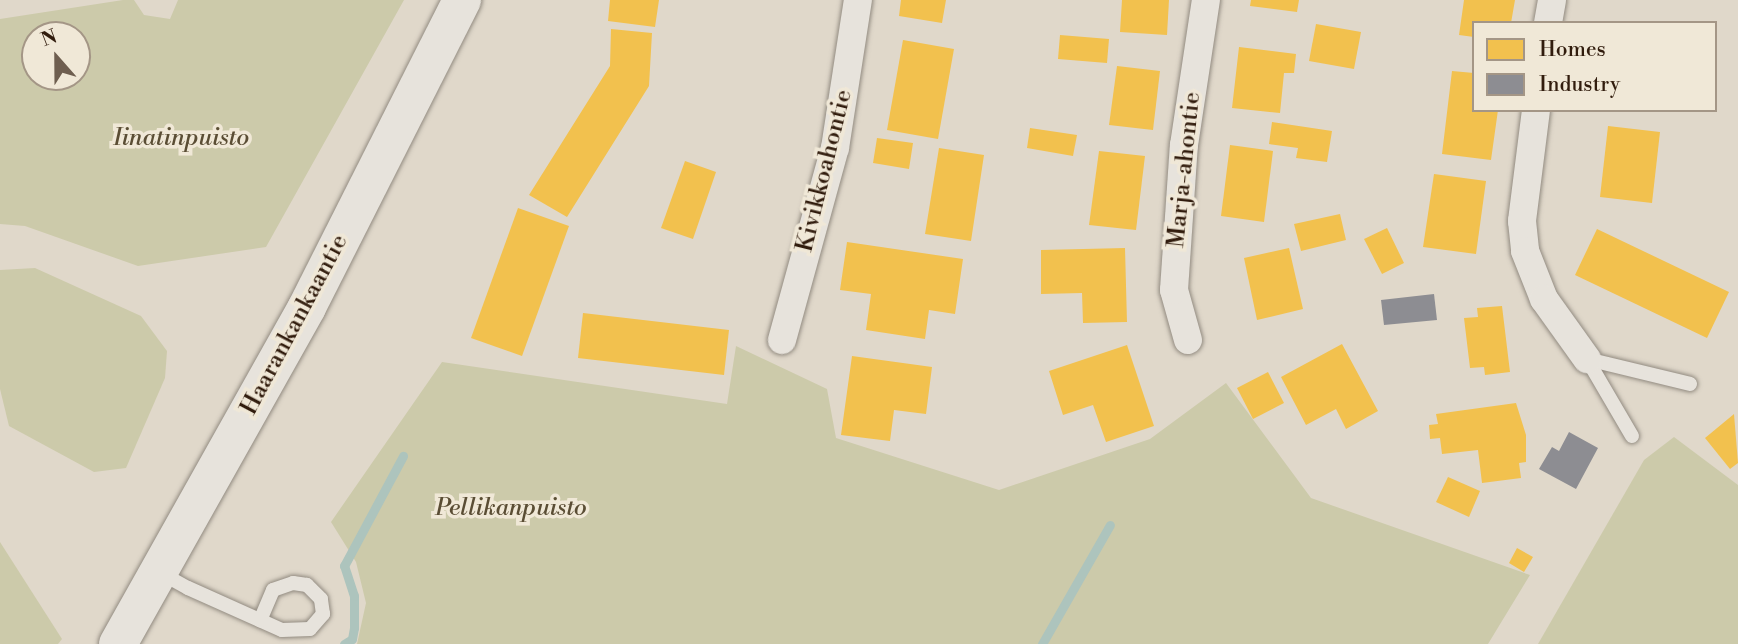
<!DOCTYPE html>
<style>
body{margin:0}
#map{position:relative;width:1738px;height:644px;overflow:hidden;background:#e0d8ca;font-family:"Libre Bodoni",serif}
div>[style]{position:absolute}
.green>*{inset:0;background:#cccaaa}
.homes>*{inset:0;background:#f2c14e}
.industry>*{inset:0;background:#8d8d92}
.stream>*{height:9px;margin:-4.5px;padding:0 4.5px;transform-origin:4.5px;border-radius:4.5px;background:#adc4bd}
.roads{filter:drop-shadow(0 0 2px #928b81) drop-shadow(0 0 2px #928b81)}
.lane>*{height:14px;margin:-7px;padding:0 7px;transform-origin:7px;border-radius:7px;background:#e7e3dc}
.street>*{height:28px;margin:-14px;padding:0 14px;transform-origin:14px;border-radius:14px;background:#e7e3dc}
.secondary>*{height:38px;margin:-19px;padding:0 19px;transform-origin:19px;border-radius:19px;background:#e7e3dc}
span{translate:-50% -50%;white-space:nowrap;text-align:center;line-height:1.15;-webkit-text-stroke:7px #f0e8d7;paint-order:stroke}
.park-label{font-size:24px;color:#5a4d34;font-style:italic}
.street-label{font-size:24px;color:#311c0d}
.legend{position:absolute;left:1472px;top:21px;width:245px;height:91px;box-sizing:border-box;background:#f0e8d7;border:2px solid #a49686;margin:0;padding:9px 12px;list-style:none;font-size:21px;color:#311c0d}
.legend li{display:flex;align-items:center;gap:14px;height:35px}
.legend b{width:35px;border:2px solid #a49686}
.north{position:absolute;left:21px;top:21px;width:70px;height:70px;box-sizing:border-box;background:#f0e8d7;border:2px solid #a49686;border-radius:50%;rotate:339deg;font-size:19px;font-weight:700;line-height:28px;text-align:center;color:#311c0d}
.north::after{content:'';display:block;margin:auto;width:24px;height:32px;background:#6e5e4f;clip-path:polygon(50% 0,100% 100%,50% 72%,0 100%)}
</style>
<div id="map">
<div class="green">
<div style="clip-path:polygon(evenodd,123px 0,134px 0,144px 15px,170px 19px,178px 0,404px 0,266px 247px,138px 266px,25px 226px,0 224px,0 19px,123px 0,77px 35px,77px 77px,35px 77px,35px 35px,77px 35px)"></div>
<div style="clip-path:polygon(35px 268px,141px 316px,167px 351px,165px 378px,126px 468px,94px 472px,9px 426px,0 389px,0 270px)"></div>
<div style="clip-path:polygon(736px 346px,827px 389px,836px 438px,999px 490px,1150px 439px,1226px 383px,1311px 498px,1530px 575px,1488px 644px,357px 644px,366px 603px,356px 562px,331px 522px,442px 362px,727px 404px)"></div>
<div style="clip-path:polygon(1674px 437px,1738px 485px,1738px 644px,1538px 644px,1644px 460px)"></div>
<div style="clip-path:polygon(0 542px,62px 639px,58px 644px,0 644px)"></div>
</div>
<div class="homes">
<div style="clip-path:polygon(610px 0,659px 0,655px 27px,608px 21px)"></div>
<div style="clip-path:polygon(901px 0,946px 0,942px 23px,899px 16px)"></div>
<div style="clip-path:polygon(1122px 0,1169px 0,1167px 35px,1120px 32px)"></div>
<div style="clip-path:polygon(1251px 0,1299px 0,1297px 12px,1250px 6px)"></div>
<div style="clip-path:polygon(1464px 0,1515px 0,1511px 23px,1474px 23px,1474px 37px,1459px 35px)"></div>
<div style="clip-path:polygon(1316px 24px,1361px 32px,1354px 69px,1309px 61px)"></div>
<div style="clip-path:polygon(611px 29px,652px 33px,649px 86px,567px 217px,529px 195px,610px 66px)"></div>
<div style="clip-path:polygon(1060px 35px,1109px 39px,1107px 63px,1058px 59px)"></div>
<div style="clip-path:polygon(903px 40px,954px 49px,938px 139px,887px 130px)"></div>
<div style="clip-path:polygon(1239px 47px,1296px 54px,1294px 73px,1284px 73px,1280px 113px,1232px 108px)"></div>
<div style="clip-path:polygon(1117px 66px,1160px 71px,1153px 130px,1109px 125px)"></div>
<div style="clip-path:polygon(1452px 71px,1474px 73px,1474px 110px,1498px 110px,1491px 160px,1442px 154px)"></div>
<div style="clip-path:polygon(1272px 122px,1332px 131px,1327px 162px,1296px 158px,1298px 148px,1269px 144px)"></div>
<div style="clip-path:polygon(1608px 126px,1660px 132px,1652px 203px,1600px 197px)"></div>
<div style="clip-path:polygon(1030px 128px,1077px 135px,1073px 156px,1027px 148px)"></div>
<div style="clip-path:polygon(877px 138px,913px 143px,909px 169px,873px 163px)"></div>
<div style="clip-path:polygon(1230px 145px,1273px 151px,1264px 222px,1221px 216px)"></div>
<div style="clip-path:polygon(939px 148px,984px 155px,971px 241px,925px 234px)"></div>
<div style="clip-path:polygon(1099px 151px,1145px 156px,1136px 230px,1089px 225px)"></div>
<div style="clip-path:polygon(685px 161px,716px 172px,693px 239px,661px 228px)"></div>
<div style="clip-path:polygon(1434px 174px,1486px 181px,1476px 254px,1423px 247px)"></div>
<div style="clip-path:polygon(518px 208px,569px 226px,522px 356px,471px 338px)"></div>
<div style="clip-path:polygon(1340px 214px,1346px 240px,1301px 251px,1294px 224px)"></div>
<div style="clip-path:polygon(1387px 228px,1404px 263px,1382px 274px,1364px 239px)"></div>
<div style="clip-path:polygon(1597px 229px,1729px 292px,1707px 338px,1575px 275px)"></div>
<div style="clip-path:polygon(847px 242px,963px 259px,955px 314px,929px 310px,925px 339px,866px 330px,871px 294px,840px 290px)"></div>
<div style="clip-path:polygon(1125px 248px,1127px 322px,1083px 323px,1082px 293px,1041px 294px,1041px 250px)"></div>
<div style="clip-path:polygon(1289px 248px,1303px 309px,1257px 320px,1244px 258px)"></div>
<div style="clip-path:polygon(1502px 306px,1510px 372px,1485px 375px,1484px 367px,1470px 368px,1464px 318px,1478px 317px,1477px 308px)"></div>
<div style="clip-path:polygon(583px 313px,729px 330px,724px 375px,578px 358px)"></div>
<div style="clip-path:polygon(1342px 344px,1378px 411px,1346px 429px,1336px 409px,1306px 425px,1281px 377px)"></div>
<div style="clip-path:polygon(1127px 345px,1154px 426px,1106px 442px,1093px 405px,1063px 415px,1049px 371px)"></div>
<div style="clip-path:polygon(852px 356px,932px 367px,926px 414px,894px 410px,890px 441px,841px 435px)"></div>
<div style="clip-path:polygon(1268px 372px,1284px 403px,1253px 419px,1237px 388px)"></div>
<div style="clip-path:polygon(1516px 403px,1526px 435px,1526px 462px,1519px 463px,1521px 478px,1482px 483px,1478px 450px,1442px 454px,1440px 438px,1430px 439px,1429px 425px,1438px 424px,1436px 414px)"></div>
<div style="clip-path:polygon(1734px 414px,1738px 463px,1730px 469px,1705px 438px)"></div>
<div style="clip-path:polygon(1448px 477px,1480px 491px,1469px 517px,1436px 502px)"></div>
<div style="clip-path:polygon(1517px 548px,1533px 557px,1524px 572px,1509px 563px)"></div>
</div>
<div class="industry">
<div style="clip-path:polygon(1434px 294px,1437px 320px,1384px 325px,1381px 300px)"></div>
<div style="clip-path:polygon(1569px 432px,1598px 448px,1576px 489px,1539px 469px,1552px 447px,1559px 451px)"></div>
</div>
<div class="stream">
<div style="left:344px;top:644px;width:9px;rotate:-32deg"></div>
<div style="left:352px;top:639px;width:11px;rotate:-80deg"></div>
<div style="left:354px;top:628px;width:32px;rotate:-90deg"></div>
<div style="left:354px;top:596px;width:32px;rotate:-108deg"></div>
<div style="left:344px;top:566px;width:125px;rotate:-61.8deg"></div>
<div style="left:1042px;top:644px;width:137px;rotate:-60.3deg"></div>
</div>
<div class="roads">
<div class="lane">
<div style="left:1632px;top:436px;width:89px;rotate:-120.3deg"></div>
<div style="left:1587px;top:359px;width:106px;rotate:13.6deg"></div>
<div style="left:159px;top:572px;width:33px;rotate:29deg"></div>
<div style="left:188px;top:588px;width:103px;rotate:24.1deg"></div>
<div style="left:282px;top:630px;width:28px;rotate:-2deg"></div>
<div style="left:310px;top:629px;width:20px;rotate:-49deg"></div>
<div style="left:323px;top:614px;width:15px;rotate:-98deg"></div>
<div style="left:321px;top:599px;width:20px;rotate:-135deg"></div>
<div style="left:307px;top:585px;width:14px;rotate:-172deg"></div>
<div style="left:293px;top:583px;width:21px;rotate:161deg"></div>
<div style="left:273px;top:590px;width:33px;rotate:113deg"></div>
</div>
<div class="street">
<div style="left:1548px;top:23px;width:23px;rotate:-80deg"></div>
<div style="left:1536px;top:110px;width:112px;rotate:97.2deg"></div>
<div style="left:1522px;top:221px;width:30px;rotate:84deg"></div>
<div style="left:1525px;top:251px;width:52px;rotate:68.4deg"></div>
<div style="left:1544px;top:299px;width:74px;rotate:54.4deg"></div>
<div style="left:782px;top:340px;width:199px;rotate:-74.6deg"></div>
<div style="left:835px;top:148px;width:150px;rotate:-81.2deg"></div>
<div style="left:1188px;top:340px;width:52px;rotate:-105.6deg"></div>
<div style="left:1174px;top:290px;width:145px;rotate:-86.1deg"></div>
<div style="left:1184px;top:145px;width:147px;rotate:-81.4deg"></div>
</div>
<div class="secondary">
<div style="left:118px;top:644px;width:386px;rotate:-60.7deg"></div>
<div style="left:307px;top:307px;width:344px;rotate:-63.2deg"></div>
</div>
</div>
<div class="park-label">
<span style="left:181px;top:139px">Iinatinpuisto</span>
<span style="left:511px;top:509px">Pellikanpuisto</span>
</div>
<div class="street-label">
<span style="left:1185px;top:170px;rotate:-84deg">Marja-ahontie</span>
<span style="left:825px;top:171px;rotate:-76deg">Kivikkoahontie</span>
<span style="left:295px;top:325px;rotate:-62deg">Haarankankaantie</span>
</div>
<ul class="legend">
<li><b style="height:19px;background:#f2c14e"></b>Homes</li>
<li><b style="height:19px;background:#8d8d92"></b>Industry</li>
</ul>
<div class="north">N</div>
</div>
